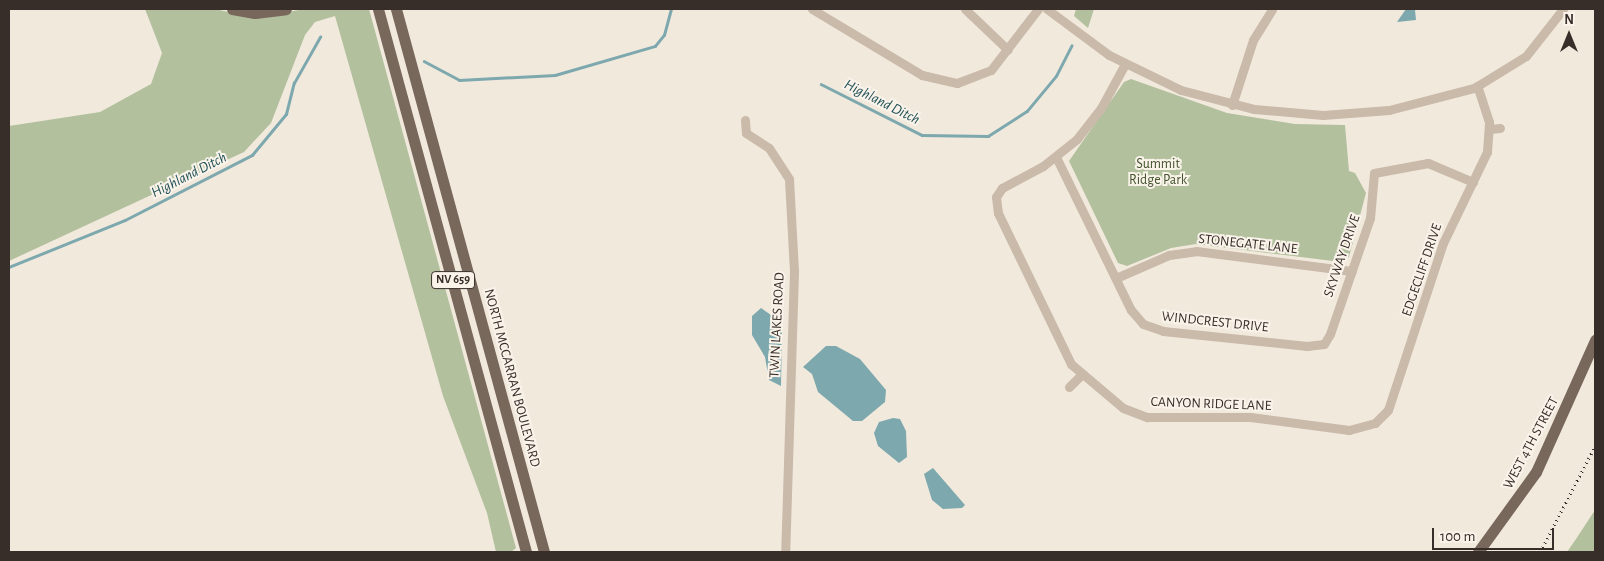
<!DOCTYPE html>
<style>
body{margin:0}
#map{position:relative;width:1604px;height:561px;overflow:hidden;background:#f2e9dd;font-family:"Alegreya Sans",sans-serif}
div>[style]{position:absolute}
.green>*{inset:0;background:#b2c09e}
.water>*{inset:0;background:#7da8ae}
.stream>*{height:2.5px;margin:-1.25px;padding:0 1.25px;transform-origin:1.25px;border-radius:1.25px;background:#7da8ae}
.minor>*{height:9px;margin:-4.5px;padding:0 4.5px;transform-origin:4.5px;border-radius:4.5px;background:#c9baaa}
.major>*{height:11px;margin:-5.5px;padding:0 5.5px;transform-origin:5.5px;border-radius:5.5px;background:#78675b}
.rail>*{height:2.5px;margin-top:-1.25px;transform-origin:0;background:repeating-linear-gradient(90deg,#372e29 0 1px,transparent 0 5px)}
span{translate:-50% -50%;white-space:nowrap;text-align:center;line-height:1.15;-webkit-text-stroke:4px #f9f3ea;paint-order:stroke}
.shield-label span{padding:1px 4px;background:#f9f3ea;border:1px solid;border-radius:4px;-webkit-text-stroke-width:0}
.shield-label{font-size:12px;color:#372e29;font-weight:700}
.park-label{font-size:14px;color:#44542e}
.street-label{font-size:14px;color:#372e29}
.water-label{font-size:15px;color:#205057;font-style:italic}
.frame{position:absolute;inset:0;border:10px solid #372e29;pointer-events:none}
.north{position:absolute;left:1544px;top:10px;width:50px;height:50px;-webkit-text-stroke:4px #f9f3ea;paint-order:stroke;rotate:0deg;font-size:14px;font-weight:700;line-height:20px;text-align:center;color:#372e29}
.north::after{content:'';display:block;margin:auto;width:18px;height:22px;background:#372e29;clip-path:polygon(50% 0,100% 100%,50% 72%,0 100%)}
.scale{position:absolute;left:1432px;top:528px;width:122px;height:22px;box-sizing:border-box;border:2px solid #372e29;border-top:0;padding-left:6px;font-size:15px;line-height:18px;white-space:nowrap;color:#372e29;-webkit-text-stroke:4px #f9f3ea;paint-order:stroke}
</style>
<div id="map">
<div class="green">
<div style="clip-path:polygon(145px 9px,215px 9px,255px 18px,304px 9px,369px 9px,516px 548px,511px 552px,496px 552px,487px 513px,443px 396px,335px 16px,315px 22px,305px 35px,271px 123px,244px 152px,9px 261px,9px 126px,100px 112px,151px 84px,162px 53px)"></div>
<div style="clip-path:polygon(1076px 9px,1094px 9px,1088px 28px,1074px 16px)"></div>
<div style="clip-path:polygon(1131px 79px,1227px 113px,1295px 124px,1345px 125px,1349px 171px,1355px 173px,1366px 193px,1349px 257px,1341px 262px,1196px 244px,1171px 248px,1127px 266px,1118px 263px,1069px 161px,1124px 82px)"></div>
<div style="clip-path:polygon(1595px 510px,1595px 552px,1567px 552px,1576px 539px)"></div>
</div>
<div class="water">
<div style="clip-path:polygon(1406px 9px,1415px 10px,1416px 20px,1397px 22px)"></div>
<div style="clip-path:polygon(761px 308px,781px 322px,782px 328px,781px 386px,769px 380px,765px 357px,752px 335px,752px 316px)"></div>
<div style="clip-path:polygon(826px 346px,836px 346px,860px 359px,886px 390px,885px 402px,862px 421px,853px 421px,818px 392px,812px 374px,803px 367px)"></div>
<div style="clip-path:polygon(893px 418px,900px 419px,906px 431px,907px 457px,899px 463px,878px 446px,874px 433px,879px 422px)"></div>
<div style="clip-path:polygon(933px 468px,965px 505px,962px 508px,943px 509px,932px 500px,924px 474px)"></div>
</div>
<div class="stream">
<div style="left:424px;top:61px;width:40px;rotate:28deg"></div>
<div style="left:459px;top:80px;width:96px;rotate:-3deg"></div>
<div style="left:555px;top:75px;width:104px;rotate:-16.2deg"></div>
<div style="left:655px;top:46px;width:14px;rotate:-51deg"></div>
<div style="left:664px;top:35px;width:27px;rotate:-75deg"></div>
<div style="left:821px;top:84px;width:113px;rotate:26.8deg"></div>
<div style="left:922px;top:135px;width:66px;rotate:0.9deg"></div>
<div style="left:988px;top:136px;width:46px;rotate:-32.7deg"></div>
<div style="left:1027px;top:111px;width:45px;rotate:-50.4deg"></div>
<div style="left:1056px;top:76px;width:34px;rotate:-63deg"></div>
<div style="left:9px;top:267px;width:125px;rotate:-22.1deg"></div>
<div style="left:125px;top:220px;width:143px;rotate:-27.1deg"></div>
<div style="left:252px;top:155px;width:53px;rotate:-50.3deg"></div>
<div style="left:286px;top:114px;width:32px;rotate:-76deg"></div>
<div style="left:294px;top:83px;width:53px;rotate:-60.5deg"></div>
</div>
<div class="minor">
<div style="left:812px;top:9px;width:128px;rotate:31deg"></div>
<div style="left:922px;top:75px;width:36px;rotate:13deg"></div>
<div style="left:957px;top:83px;width:36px;rotate:-21deg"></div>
<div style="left:991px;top:70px;width:77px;rotate:-52.4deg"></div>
<div style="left:965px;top:9px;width:59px;rotate:43.6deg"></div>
<div style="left:1047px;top:9px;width:77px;rotate:36.6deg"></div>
<div style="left:1109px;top:55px;width:80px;rotate:25.9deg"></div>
<div style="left:1181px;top:90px;width:75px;rotate:14.6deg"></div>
<div style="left:1254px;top:109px;width:69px;rotate:5deg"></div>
<div style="left:1323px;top:115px;width:66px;rotate:-4.3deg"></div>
<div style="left:1389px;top:110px;width:88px;rotate:-14.5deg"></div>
<div style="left:1474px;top:88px;width:61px;rotate:-31.6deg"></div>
<div style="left:1526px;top:56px;width:60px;rotate:-51.8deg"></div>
<div style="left:1125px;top:64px;width:50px;rotate:118.6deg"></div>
<div style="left:1101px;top:108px;width:39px;rotate:128deg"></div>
<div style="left:1077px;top:139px;width:43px;rotate:141.5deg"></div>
<div style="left:1043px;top:166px;width:47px;rotate:151.8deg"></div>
<div style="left:1002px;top:188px;width:11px;rotate:124deg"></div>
<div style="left:996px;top:197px;width:16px;rotate:83deg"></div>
<div style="left:998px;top:213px;width:168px;rotate:64.2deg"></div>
<div style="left:1071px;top:364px;width:68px;rotate:40.2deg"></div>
<div style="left:1123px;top:408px;width:26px;rotate:21deg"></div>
<div style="left:1147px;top:417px;width:103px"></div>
<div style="left:1250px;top:417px;width:100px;rotate:7.5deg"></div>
<div style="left:1349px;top:430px;width:27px;rotate:-15deg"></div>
<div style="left:1375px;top:423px;width:18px;rotate:-45deg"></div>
<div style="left:1388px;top:410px;width:176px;rotate:-71.8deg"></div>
<div style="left:1443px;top:243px;width:101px;rotate:-64.2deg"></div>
<div style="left:1487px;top:152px;width:30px;rotate:-86deg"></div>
<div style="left:1489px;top:122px;width:38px;rotate:-108deg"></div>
<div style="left:1232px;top:105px;width:68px;rotate:-72.1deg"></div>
<div style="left:1253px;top:40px;width:36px;rotate:-58deg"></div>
<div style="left:745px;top:120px;width:13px;rotate:86deg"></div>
<div style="left:746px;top:133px;width:27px;rotate:33deg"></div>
<div style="left:769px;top:148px;width:37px;rotate:57deg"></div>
<div style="left:789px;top:179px;width:93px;rotate:86.9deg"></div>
<div style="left:794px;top:272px;width:280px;rotate:91.8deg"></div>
<div style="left:1490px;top:129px;width:10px;rotate:-6deg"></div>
<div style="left:1056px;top:157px;width:170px;rotate:63.9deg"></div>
<div style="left:1131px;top:310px;width:18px;rotate:49deg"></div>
<div style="left:1143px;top:324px;width:21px;rotate:19deg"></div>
<div style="left:1163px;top:331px;width:145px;rotate:5.9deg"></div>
<div style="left:1307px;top:346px;width:17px;rotate:-7deg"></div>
<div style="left:1324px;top:344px;width:12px;rotate:-59deg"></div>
<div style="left:1330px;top:334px;width:123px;rotate:-71deg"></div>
<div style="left:1370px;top:218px;width:45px;rotate:-84.9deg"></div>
<div style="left:1374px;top:173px;width:55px;rotate:-10.5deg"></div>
<div style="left:1428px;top:163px;width:49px;rotate:22.9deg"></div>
<div style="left:1116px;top:278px;width:58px;rotate:-23.5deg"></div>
<div style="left:1169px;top:255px;width:27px;rotate:-8deg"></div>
<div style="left:1196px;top:251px;width:157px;rotate:7.3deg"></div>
<div style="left:1069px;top:387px;width:17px;rotate:-45deg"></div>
</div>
<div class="major">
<div style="left:232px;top:9px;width:23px;rotate:10deg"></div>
<div style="left:255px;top:13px;width:31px;rotate:-7deg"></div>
<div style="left:378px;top:9px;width:563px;rotate:74.75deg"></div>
<div style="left:396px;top:9px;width:563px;rotate:74.75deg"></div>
<div style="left:1478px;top:552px;width:99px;rotate:-54.1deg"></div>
<div style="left:1536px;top:472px;width:145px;rotate:-65.9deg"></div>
</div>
<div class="rail">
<div style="left:1540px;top:552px;width:119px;rotate:-62.6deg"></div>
</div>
<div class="shield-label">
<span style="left:453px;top:280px">NV 659</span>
</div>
<div class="park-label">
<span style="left:1158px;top:172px">Summit<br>Ridge Park</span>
</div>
<div class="street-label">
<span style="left:1248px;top:244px;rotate:6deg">STONEGATE LANE</span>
<span style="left:1342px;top:256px;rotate:-71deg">SKYWAY DRIVE</span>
<span style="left:1422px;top:270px;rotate:-71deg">EDGECLIFF DRIVE</span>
<span style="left:1215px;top:322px;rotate:6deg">WINDCREST DRIVE</span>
<span style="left:777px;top:325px;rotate:-87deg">TWIN LAKES ROAD</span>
<span style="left:512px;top:378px;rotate:75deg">NORTH MCCARRAN BOULEVARD</span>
<span style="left:1211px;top:404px;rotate:2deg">CANYON RIDGE LANE</span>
<span style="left:1531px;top:443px;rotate:-62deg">WEST 4TH STREET</span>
</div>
<div class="water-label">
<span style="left:882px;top:102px;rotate:27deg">Highland Ditch</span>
<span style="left:189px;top:175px;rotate:-27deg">Highland Ditch</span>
</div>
<div class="frame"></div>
<div class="north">N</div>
<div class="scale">100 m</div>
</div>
